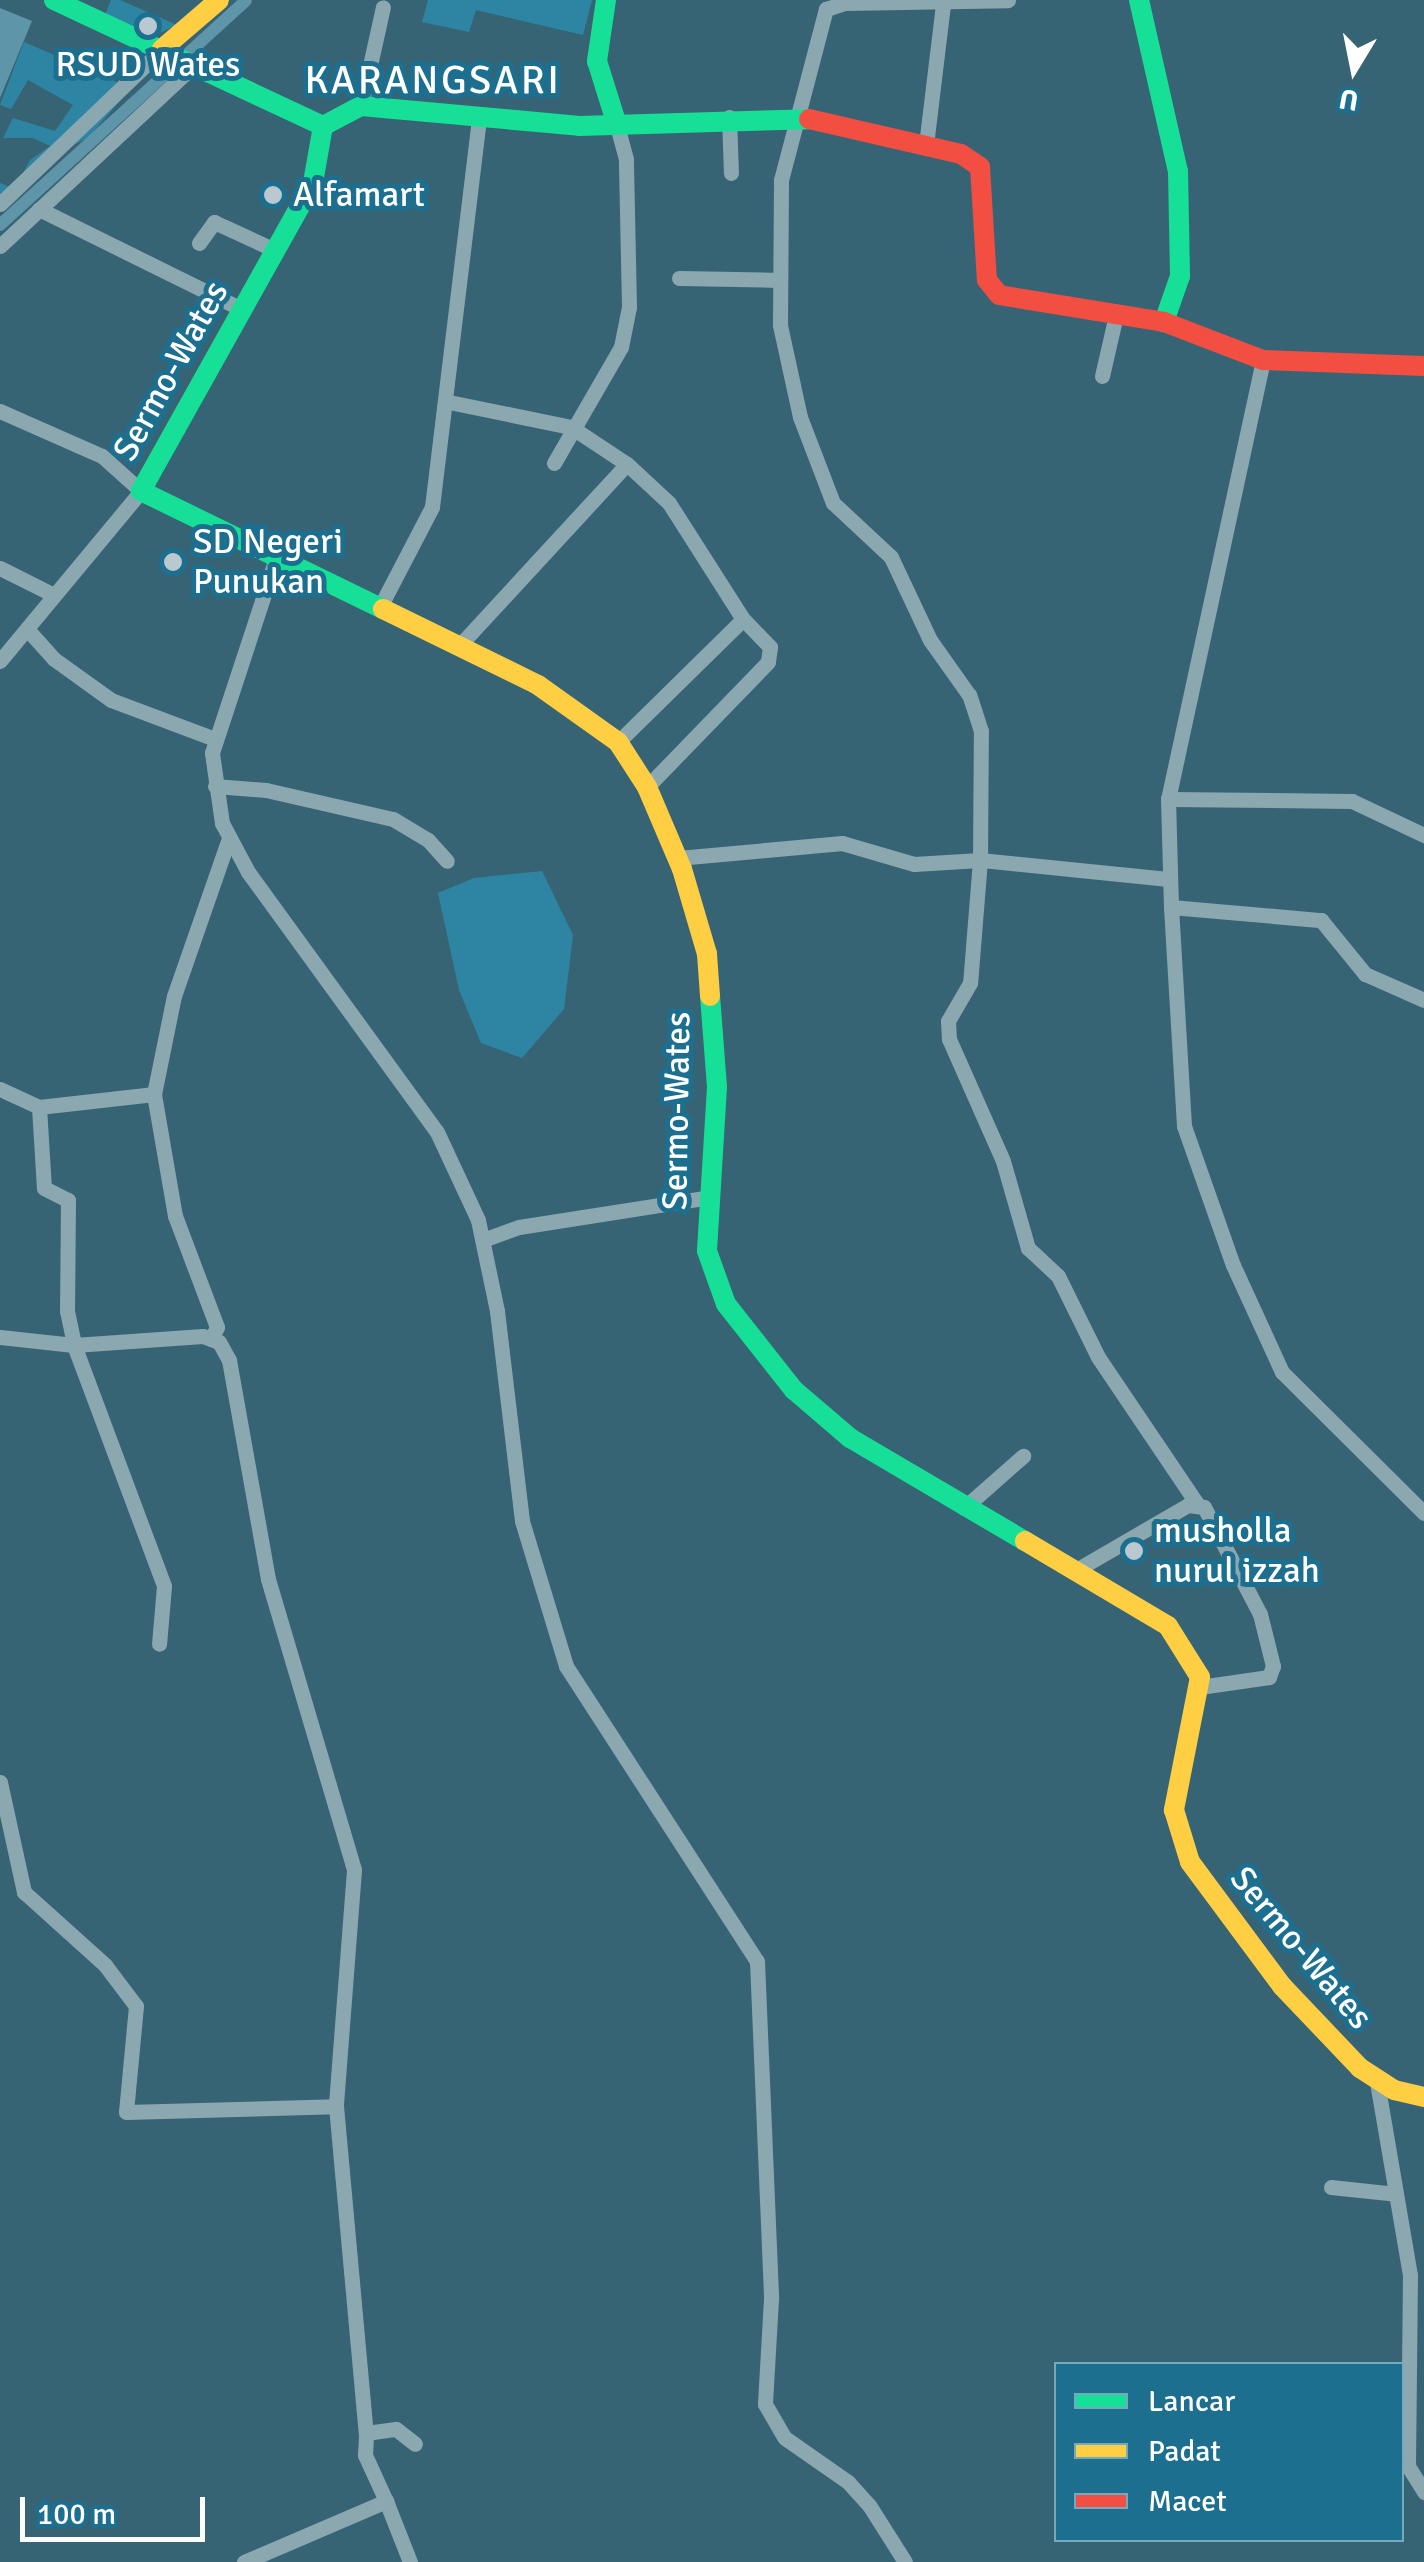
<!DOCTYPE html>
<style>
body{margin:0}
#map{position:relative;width:1424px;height:2562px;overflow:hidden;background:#376475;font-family:Signika,sans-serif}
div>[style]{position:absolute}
.green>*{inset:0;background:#2e85a3}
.water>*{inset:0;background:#5f95a9}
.canal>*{height:12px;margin:-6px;padding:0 6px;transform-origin:6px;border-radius:6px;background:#5f95a9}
.street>*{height:15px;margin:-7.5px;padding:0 7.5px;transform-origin:7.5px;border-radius:7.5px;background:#8ba8b1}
.fast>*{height:20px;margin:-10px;padding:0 10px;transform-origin:10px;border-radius:10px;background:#16e098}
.slow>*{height:20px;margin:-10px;padding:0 10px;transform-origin:10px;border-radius:10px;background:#ffcf43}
.jam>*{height:20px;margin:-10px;padding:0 10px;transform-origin:10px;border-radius:10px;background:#f24e42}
.dots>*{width:28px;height:28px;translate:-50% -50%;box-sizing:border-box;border:5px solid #1d6f8f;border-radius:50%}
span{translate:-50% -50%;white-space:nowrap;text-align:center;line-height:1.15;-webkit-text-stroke:10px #1d6f8f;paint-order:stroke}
.poi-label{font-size:35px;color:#fff}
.left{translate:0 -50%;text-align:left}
.street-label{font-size:35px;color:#fff}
.quarter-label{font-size:40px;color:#fff;letter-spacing:2.5px}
.legend{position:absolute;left:1054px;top:2362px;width:350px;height:180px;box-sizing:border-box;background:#1d6f8f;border:2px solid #77a9bc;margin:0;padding:12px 18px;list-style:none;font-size:30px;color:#fff}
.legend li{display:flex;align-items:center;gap:20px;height:50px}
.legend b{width:50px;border:2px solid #77a9bc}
.north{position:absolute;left:1304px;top:20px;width:100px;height:100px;-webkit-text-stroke:8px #1d6f8f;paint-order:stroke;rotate:190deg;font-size:28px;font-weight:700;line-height:40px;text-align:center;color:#fff}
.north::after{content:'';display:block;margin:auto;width:35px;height:45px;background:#fff;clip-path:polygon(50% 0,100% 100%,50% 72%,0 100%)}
.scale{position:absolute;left:20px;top:2497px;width:185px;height:45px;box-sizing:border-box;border:5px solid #fff;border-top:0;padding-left:12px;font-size:30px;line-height:35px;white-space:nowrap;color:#fff;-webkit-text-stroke:8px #1d6f8f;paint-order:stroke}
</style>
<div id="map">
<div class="green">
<div style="clip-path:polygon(111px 0,120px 0,177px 25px,151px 37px,104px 17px)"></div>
<div style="clip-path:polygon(428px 0,592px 0,583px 35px,476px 10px,469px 32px,422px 22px)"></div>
<div style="clip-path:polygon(24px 42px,131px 88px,88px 138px,69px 147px,0 210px,0 183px,15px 189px,30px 160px,50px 146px,33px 138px,3px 138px,13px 118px,55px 131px,73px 105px,28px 80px,11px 109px,0 105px)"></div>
<div style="clip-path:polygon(542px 871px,573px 935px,564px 1009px,522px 1058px,481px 1043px,459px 990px,438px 893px,474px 878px)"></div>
</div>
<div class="water">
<div style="clip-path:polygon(0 8px,32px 21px,0 98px)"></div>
</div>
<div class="canal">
<div style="left:0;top:225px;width:333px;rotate:-42.4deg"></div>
</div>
<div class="street">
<div style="left:361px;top:106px;width:101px;rotate:-77.5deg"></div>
<div style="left:729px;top:117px;width:56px;rotate:88deg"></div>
<div style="left:926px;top:145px;width:141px;rotate:-83.1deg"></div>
<div style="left:0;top:204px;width:224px;rotate:-43.7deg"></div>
<div style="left:39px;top:209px;width:228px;rotate:26.3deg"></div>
<div style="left:199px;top:243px;width:26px;rotate:-54deg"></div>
<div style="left:214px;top:222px;width:67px;rotate:24.7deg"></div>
<div style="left:0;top:246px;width:265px;rotate:-43deg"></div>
<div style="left:679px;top:278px;width:100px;rotate:1.1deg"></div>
<div style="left:1263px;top:360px;width:449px;rotate:102.2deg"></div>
<div style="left:1168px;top:799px;width:108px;rotate:88.4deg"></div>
<div style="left:1171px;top:907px;width:151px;rotate:5deg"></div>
<div style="left:1321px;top:920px;width:70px;rotate:50.8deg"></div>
<div style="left:1365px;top:974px;width:64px;rotate:23.8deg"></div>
<div style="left:1102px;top:376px;width:63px;rotate:-77.1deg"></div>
<div style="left:449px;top:402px;width:125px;rotate:11.6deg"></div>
<div style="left:571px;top:427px;width:67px;rotate:33.5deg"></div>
<div style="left:627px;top:464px;width:57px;rotate:42.9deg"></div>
<div style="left:669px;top:503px;width:138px;rotate:57.5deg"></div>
<div style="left:743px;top:619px;width:39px;rotate:46deg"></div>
<div style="left:770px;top:647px;width:15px;rotate:98deg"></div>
<div style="left:768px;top:662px;width:174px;rotate:134.1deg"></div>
<div style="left:0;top:411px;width:111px;rotate:23.8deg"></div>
<div style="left:102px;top:456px;width:52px;rotate:41.9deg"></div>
<div style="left:141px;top:491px;width:221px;rotate:129.7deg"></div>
<div style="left:554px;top:463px;width:134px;rotate:-60deg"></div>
<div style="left:621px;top:347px;width:41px;rotate:-78.7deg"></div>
<div style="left:629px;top:307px;width:148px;rotate:-91.2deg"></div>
<div style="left:626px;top:159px;width:35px;rotate:-105deg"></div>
<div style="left:277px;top:555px;width:208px;rotate:108.2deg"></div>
<div style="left:212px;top:753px;width:71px;rotate:81.9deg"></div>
<div style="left:222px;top:823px;width:55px;rotate:62deg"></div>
<div style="left:248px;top:872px;width:321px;rotate:54deg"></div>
<div style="left:437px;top:1132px;width:97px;rotate:65deg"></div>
<div style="left:478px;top:1220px;width:93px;rotate:78.2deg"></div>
<div style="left:497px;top:1311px;width:211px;rotate:83.2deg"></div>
<div style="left:522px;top:1521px;width:152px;rotate:73.1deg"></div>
<div style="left:566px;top:1666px;width:351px;rotate:57.1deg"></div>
<div style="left:757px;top:1961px;width:338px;rotate:87.6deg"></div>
<div style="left:771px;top:2299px;width:105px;rotate:93.3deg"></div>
<div style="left:765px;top:2404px;width:39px;rotate:60deg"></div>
<div style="left:785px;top:2438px;width:77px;rotate:34.9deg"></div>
<div style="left:848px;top:2482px;width:31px;rotate:48deg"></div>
<div style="left:869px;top:2505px;width:67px;rotate:57.7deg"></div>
<div style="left:0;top:568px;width:60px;rotate:26.6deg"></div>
<div style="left:381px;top:605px;width:110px;rotate:-62.5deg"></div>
<div style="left:432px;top:507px;width:394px;rotate:-83.1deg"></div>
<div style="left:27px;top:629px;width:40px;rotate:48deg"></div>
<div style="left:54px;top:659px;width:70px;rotate:35.7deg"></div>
<div style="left:111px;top:700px;width:111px;rotate:20.6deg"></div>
<div style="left:458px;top:647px;width:249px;rotate:-47.3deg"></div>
<div style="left:618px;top:742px;width:175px;rotate:-44.5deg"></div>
<div style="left:215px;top:786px;width:51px;rotate:4.5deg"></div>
<div style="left:266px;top:790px;width:130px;rotate:12.9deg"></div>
<div style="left:393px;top:819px;width:41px;rotate:31deg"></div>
<div style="left:428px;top:840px;width:28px;rotate:48deg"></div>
<div style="left:1168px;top:799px;width:184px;rotate:0.6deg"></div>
<div style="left:1352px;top:801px;width:80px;rotate:25.3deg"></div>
<div style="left:678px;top:858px;width:165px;rotate:-5.2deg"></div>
<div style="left:842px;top:843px;width:75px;rotate:16.3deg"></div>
<div style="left:914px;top:864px;width:66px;rotate:-3.5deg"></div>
<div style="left:980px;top:860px;width:129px;rotate:-89.6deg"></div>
<div style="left:981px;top:731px;width:38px;rotate:-108deg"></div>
<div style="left:969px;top:695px;width:67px;rotate:-125.3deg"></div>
<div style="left:930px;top:640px;width:92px;rotate:-115.2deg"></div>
<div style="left:891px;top:557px;width:79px;rotate:-137deg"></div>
<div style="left:833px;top:503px;width:92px;rotate:-111deg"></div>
<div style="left:800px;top:417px;width:94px;rotate:-102.3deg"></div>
<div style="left:780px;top:325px;width:145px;rotate:-89.6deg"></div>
<div style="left:781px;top:180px;width:177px;rotate:-75.3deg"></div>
<div style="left:826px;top:9px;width:19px;rotate:-18deg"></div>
<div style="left:844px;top:3px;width:164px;rotate:-1deg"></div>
<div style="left:1168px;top:879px;width:189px;rotate:-174.2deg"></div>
<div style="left:980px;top:860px;width:123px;rotate:94.6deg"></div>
<div style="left:970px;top:983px;width:44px;rotate:120.1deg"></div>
<div style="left:948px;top:1021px;width:18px;rotate:87deg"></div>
<div style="left:949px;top:1039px;width:133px;rotate:66.1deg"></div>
<div style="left:1003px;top:1161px;width:91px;rotate:74deg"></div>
<div style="left:1028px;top:1248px;width:41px;rotate:43deg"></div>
<div style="left:1058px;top:1276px;width:90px;rotate:63.7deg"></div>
<div style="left:1098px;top:1357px;width:177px;rotate:56deg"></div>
<div style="left:1171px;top:907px;width:219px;rotate:86.6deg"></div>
<div style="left:1184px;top:1126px;width:147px;rotate:70.6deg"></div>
<div style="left:1233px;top:1265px;width:118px;rotate:65.4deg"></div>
<div style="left:1282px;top:1372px;width:200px;rotate:44.8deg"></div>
<div style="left:0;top:1089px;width:43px;rotate:24.8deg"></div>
<div style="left:39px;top:1107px;width:81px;rotate:86.5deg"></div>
<div style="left:44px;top:1188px;width:27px;rotate:27deg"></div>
<div style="left:68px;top:1200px;width:111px;rotate:90.5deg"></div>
<div style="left:67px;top:1311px;width:35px;rotate:78deg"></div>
<div style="left:74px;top:1345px;width:257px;rotate:69.5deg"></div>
<div style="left:164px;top:1586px;width:58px;rotate:94.9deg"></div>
<div style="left:39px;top:1107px;width:116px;rotate:-6.4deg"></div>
<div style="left:483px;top:1240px;width:38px;rotate:-20deg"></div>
<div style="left:519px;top:1227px;width:193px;rotate:-8.9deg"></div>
<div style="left:0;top:1337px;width:74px;rotate:6.2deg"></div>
<div style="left:74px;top:1345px;width:129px;rotate:-4deg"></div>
<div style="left:203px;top:1336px;width:17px;rotate:21deg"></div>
<div style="left:219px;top:1342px;width:21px;rotate:61deg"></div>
<div style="left:229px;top:1360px;width:222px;rotate:79.9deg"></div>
<div style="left:268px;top:1579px;width:303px;rotate:73.5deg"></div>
<div style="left:354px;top:1870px;width:237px;rotate:94.4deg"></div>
<div style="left:336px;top:2106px;width:328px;rotate:84.8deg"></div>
<div style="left:211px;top:1339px;width:13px;rotate:-63deg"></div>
<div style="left:217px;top:1327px;width:119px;rotate:-110.7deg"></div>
<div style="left:175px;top:1216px;width:124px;rotate:-99.8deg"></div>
<div style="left:154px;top:1094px;width:100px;rotate:-78.5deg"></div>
<div style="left:174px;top:996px;width:164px;rotate:-70.8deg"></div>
<div style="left:964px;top:1508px;width:79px;rotate:-41.4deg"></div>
<div style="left:1078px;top:1569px;width:127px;rotate:-30.2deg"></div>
<div style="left:1188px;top:1505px;width:16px;rotate:7deg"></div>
<div style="left:1204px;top:1507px;width:121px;rotate:62.4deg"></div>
<div style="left:1260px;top:1614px;width:54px;rotate:76deg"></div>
<div style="left:1273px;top:1666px;width:12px;rotate:110deg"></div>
<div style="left:1269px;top:1677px;width:70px;rotate:171.8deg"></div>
<div style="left:0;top:1782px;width:113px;rotate:77.7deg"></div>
<div style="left:24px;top:1892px;width:109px;rotate:42deg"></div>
<div style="left:105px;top:1965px;width:51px;rotate:52.9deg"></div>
<div style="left:136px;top:2006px;width:106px;rotate:95.4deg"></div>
<div style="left:126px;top:2112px;width:210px;rotate:-1.6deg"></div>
<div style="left:1377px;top:2082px;width:196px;rotate:80.3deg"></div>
<div style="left:1410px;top:2275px;width:191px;rotate:90.6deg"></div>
<div style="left:1408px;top:2466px;width:31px;rotate:58deg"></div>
<div style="left:1331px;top:2187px;width:65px;rotate:6.1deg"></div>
<div style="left:386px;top:2501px;width:51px;rotate:-114.5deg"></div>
<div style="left:365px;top:2455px;width:22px;rotate:-87deg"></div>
<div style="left:366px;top:2433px;width:30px;rotate:-8deg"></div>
<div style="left:396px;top:2429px;width:24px;rotate:38deg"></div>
<div style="left:244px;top:2562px;width:155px;rotate:-23.2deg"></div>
<div style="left:386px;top:2501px;width:66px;rotate:68.5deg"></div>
</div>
<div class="fast">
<div style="left:54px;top:0;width:297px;rotate:25.1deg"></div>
<div style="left:606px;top:0;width:62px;rotate:98.4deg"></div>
<div style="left:597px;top:61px;width:67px;rotate:72.6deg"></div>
<div style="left:1139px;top:0;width:175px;rotate:77.2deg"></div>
<div style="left:1178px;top:171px;width:105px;rotate:88.9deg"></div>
<div style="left:1180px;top:276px;width:49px;rotate:109.2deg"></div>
<div style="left:323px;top:126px;width:58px;rotate:100deg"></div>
<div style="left:313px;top:183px;width:353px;rotate:119.2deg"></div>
<div style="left:141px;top:491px;width:269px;rotate:26deg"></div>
<div style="left:323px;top:126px;width:43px;rotate:-27.8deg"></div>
<div style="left:361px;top:106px;width:219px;rotate:5.2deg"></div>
<div style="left:579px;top:126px;width:230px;rotate:-1.7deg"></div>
<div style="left:710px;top:996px;width:91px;rotate:85.6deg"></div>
<div style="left:717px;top:1087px;width:164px;rotate:93.5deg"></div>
<div style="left:707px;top:1251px;width:56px;rotate:70.3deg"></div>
<div style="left:726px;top:1304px;width:110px;rotate:51.7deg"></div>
<div style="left:794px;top:1390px;width:74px;rotate:40.6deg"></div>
<div style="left:850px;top:1438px;width:203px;rotate:30.5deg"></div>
</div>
<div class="slow">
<div style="left:162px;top:49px;width:75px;rotate:-40.7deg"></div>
<div style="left:383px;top:609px;width:173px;rotate:26.1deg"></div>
<div style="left:538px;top:685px;width:98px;rotate:35.5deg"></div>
<div style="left:618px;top:742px;width:54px;rotate:57.2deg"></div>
<div style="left:647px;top:787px;width:89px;rotate:66.9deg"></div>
<div style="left:682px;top:869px;width:89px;rotate:73.6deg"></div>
<div style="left:707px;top:954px;width:42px;rotate:85.9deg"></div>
<div style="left:1025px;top:1541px;width:166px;rotate:30.7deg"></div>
<div style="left:1168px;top:1626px;width:60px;rotate:57.9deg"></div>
<div style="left:1200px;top:1677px;width:136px;rotate:101.1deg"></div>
<div style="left:1174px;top:1810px;width:54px;rotate:72.9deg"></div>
<div style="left:1190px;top:1862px;width:154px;rotate:53.4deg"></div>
<div style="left:1282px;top:1986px;width:113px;rotate:46.4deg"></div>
<div style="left:1360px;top:2068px;width:40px;rotate:32.9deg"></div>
<div style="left:1394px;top:2090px;width:31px;rotate:13deg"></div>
</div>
<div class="jam">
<div style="left:809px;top:119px;width:156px;rotate:13deg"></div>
<div style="left:961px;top:154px;width:23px;rotate:34deg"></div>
<div style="left:980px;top:167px;width:113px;rotate:86.5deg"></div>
<div style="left:987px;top:280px;width:19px;rotate:51deg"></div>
<div style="left:999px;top:295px;width:167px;rotate:9.3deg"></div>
<div style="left:1164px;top:322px;width:106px;rotate:21deg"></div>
<div style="left:1263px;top:360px;width:161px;rotate:2.1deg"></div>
</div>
<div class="dots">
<div style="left:148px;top:26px;background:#b9c9cf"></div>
<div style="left:273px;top:195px;background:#b9c9cf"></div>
<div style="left:173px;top:562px;background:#b9c9cf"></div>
<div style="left:1134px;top:1551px;background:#b9c9cf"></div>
</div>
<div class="poi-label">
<span style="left:148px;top:65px">RSUD Wates</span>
<span class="left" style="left:293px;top:195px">Alfamart</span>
<span class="left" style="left:193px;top:562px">SD Negeri<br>Punukan</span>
<span class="left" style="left:1154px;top:1551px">musholla<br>nurul izzah</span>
</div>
<div class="street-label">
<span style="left:171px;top:371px;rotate:-61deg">Sermo-Wates</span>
<span style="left:677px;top:1111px;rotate:-89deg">Sermo-Wates</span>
<span style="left:1301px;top:1948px;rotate:50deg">Sermo-Wates</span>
</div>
<div class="quarter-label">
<span style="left:433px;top:80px">KARANGSARI</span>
</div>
<ul class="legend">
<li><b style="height:12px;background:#16e098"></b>Lancar</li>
<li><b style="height:12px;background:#ffcf43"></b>Padat</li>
<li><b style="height:12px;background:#f24e42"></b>Macet</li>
</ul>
<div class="north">U</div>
<div class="scale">100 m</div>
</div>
